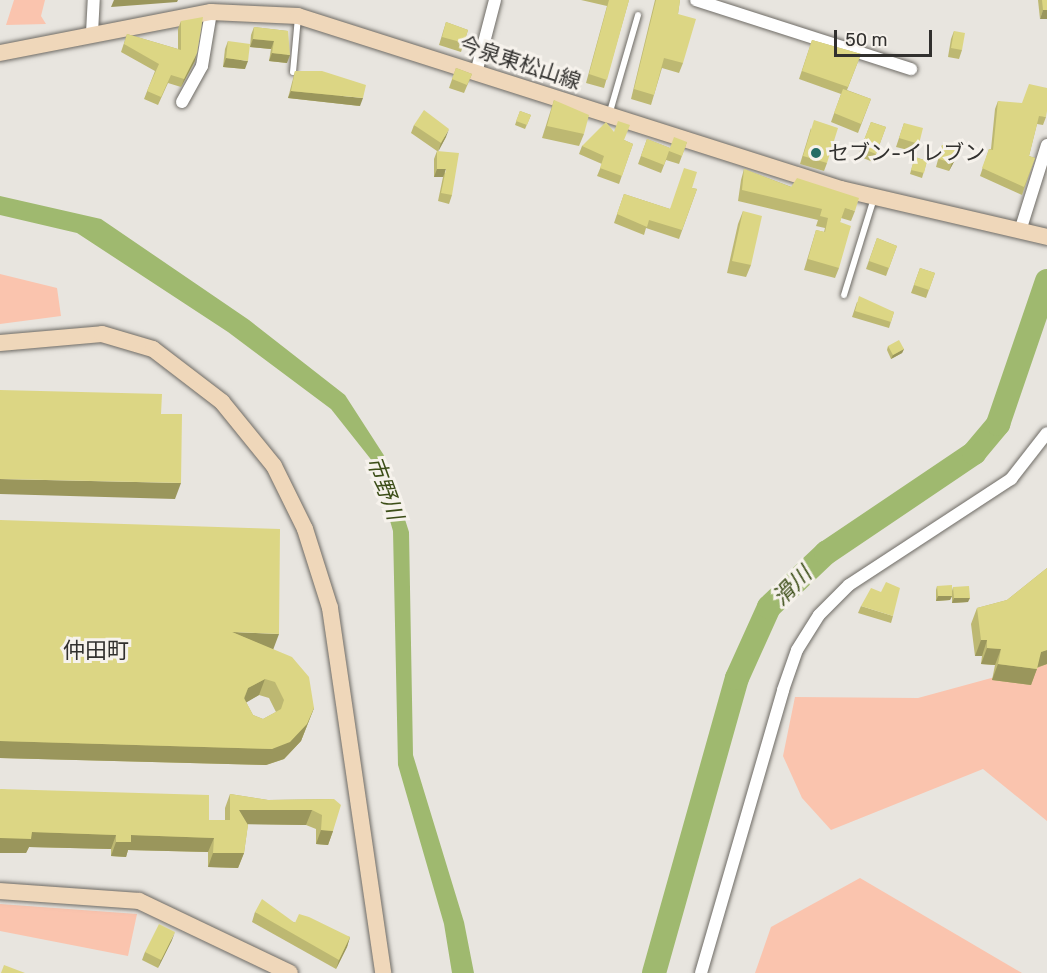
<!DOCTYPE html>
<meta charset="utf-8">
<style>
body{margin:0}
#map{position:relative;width:1047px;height:973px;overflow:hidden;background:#e8e5df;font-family:Rubik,"Noto Sans JP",sans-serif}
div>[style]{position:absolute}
.green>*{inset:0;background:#fac4ae}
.water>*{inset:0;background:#9fb96f}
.river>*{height:24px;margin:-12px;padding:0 12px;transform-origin:12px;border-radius:12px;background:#9fb96f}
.roads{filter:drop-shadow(0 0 2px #6e6b65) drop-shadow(0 0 2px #6e6b65)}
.lane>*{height:6px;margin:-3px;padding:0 3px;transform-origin:3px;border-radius:3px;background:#fff}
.street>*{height:12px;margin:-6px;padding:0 6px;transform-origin:6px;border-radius:6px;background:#fff}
.secondary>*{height:16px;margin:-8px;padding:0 8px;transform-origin:8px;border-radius:8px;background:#efd7ba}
.wall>*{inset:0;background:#bdb872}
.shaded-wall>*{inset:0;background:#9a965c}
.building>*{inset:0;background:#dcd684}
.dots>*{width:16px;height:16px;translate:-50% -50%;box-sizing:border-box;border:3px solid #f6f2ec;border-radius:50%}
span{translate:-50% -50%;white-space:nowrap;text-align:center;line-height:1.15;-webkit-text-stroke:6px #f6f2ec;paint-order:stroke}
.street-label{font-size:21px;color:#31302e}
.poi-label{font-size:21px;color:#31302e}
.left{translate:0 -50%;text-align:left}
.water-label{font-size:22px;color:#3c4e18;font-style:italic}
.neighbourhood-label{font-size:22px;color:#31302e}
.scale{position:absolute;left:834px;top:30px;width:98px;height:27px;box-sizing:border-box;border:3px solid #31302e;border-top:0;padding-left:8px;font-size:18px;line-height:21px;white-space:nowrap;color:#31302e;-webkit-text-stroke:4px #f6f2ec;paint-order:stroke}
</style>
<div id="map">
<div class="green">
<div style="clip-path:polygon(14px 0,45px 0,41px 16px,46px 24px,6px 25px)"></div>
<div style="clip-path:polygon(0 274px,57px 288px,61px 316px,0 324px)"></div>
<div style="clip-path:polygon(1047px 663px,1047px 821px,983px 769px,831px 830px,802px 798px,783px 756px,795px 697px,918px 698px)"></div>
<div style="clip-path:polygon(860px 878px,1022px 973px,755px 973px,771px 927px)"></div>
<div style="clip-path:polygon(0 904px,137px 914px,128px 956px,0 931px)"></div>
</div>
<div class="water">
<div style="clip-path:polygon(0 196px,101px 219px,249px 320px,345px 395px,385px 457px,409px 532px,413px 755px,464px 922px,474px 973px,452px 973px,444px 924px,398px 765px,393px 531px,373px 462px,331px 409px,228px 332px,77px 233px,0 215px)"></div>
</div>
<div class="river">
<div style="left:654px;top:973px;width:306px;rotate:-74.3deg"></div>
<div style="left:737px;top:678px;width:78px;rotate:-65.7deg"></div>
<div style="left:769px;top:607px;width:79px;rotate:-43.5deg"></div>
<div style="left:826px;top:553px;width:179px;rotate:-34deg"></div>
<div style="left:974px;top:453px;width:38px;rotate:-50deg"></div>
<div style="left:998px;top:424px;width:151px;rotate:-71.1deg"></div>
</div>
<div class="roads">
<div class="lane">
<div style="left:293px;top:72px;width:55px;rotate:-84.8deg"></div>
<div style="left:609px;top:115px;width:104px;rotate:-73.8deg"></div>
<div style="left:844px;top:295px;width:102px;rotate:-72.8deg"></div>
</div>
<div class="street">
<div style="left:696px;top:0;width:226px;rotate:17.8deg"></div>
<div style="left:92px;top:33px;width:33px;rotate:-87deg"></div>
<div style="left:476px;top:73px;width:75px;rotate:-75.4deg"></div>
<div style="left:182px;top:102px;width:41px;rotate:-60.9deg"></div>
<div style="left:202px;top:66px;width:55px;rotate:-80.5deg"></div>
<div style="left:1020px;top:231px;width:90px;rotate:-72.6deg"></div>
<div style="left:701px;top:973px;width:295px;rotate:-73.8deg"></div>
<div style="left:783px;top:690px;width:42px;rotate:-70.7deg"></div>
<div style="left:797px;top:650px;width:41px;rotate:-57.8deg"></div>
<div style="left:819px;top:615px;width:42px;rotate:-45deg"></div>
<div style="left:849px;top:585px;width:194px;rotate:-33.2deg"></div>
<div style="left:1011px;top:479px;width:58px;rotate:-52deg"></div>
</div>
<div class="secondary">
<div style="left:0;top:53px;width:215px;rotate:-11deg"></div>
<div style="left:211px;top:12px;width:87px;rotate:2.6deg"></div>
<div style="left:298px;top:16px;width:570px;rotate:17.67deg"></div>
<div style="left:841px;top:189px;width:212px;rotate:13.1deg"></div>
<div style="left:0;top:343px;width:102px;rotate:-5deg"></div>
<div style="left:102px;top:334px;width:53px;rotate:16.4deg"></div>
<div style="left:153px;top:349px;width:87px;rotate:37.5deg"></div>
<div style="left:222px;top:402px;width:82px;rotate:50.9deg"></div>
<div style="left:274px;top:466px;width:70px;rotate:63.8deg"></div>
<div style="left:305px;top:529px;width:83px;rotate:72.4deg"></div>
<div style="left:330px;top:608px;width:369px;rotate:81.7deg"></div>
<div style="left:0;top:891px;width:139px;rotate:4.1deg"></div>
<div style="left:139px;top:901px;width:167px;rotate:25.5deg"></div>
</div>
</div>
<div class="wall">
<div style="clip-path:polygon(581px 0,629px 0,604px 88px,586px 83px,607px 6px)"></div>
<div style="clip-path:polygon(655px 0,680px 0,678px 14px,683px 63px,679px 73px,662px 68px,651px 105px,631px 99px)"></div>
<div style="clip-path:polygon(1038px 0,1047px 0,1040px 19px)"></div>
<div style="clip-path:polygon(181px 21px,195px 61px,181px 87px,168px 83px,158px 105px,144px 99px,155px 71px,121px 52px,127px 34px,178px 49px,178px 29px)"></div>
<div style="clip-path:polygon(446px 22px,468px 30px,461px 52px,439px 45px)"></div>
<div style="clip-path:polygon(254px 27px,288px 31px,287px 63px,269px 61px,271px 49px,250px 47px,251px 35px)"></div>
<div style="clip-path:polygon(954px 31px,962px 50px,959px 59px,948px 57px,951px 39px)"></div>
<div style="clip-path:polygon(812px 40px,861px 54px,847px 90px,871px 99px,858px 133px,831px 122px,841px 94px,799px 79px)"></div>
<div style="clip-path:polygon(228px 41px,245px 69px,223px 67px,225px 49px)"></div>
<div style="clip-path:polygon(456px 68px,472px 74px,464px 93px,449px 88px)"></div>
<div style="clip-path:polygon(295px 71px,360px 106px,288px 98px)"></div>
<div style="clip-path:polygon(554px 100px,584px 134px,579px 146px,542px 138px)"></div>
<div style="clip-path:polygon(998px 101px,1046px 117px,1043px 125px,1037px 124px,1029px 156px,1035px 158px,1022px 195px,980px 176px,989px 149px,991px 149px,995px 109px)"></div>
<div style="clip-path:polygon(520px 111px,531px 115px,525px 129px,515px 125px)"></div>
<div style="clip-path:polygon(871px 122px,886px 127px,873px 162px,858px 156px)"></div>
<div style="clip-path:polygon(904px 123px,919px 144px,916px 152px,896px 147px)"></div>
<div style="clip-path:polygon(414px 125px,446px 137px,438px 151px,452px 195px,449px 204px,438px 201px,443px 177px,434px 177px,434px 159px,437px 151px,411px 133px)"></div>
<div style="clip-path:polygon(811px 128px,827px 163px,824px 171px,800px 164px)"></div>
<div style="clip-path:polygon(614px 132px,624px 140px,633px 144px,619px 184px,597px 176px,602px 164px,579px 154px,582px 146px)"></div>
<div style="clip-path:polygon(647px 139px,670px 148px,687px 142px,679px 164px,666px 160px,661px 173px,638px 164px)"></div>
<div style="clip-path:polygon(942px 145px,956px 158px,949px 171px,936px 167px)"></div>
<div style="clip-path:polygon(915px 157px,927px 161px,922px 178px,910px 174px)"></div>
<div style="clip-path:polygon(744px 169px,855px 211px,851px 221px,841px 218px,840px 222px,839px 268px,835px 278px,804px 270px,816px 230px,824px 232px,825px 228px,816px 226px,818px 220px,738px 201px,741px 180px)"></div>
<div style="clip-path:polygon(692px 188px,697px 189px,679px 239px,646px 228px,644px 235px,614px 223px,624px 194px,670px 209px)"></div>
<div style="clip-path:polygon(743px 211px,751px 265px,746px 277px,727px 273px,738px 224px)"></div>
<div style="clip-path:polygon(877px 238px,897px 246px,886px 276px,866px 269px)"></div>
<div style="clip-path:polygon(920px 268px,935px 273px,926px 298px,911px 293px)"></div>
<div style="clip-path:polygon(857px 302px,894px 312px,889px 328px,852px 317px)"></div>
<div style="clip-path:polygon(888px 346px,904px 349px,902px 353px,891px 359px,887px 350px)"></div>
<div style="clip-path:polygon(evenodd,0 520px,273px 649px,314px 708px,301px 741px,284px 759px,266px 765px,0 758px,0 520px,259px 695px,269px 698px,276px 712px,263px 719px,253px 715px,246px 702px,259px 695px)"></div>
<div style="clip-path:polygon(1047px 568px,1047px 664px,1037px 668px,1031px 685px,992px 680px,995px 665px,981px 664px,982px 656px,975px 656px,971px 624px,977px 608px,1007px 600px)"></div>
<div style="clip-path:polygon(937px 586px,952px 591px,953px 587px,968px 602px,952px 603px,952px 596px,950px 600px,936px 601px,936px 590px)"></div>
<div style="clip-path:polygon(861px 606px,893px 616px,891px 623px,858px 613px)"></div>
<div style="clip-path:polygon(0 789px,209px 820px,225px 820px,225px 808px,230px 794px,268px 800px,334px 799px,333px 831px,328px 845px,316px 844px,316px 829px,306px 825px,248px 824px,244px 853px,238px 868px,208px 867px,208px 852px,128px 850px,126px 857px,111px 856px,111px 849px,29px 847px,26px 853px)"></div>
<div style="clip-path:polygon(255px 912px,350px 937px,347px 947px,336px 969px,252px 922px)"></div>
<div style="clip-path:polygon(172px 940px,158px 968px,142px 960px,145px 952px)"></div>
</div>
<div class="shaded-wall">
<div style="clip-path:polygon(114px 0,178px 0,177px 2px,111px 7px)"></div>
<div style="clip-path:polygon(1043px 10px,1047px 10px,1047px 19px,1040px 19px)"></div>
<div style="clip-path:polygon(253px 39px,274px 41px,271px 49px,250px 47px)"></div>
<div style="clip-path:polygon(197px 53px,195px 61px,181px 87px,184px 79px)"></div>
<div style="clip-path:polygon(272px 53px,290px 55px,287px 63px,269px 61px)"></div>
<div style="clip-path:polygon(226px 58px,248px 61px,245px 69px,223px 67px)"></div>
<div style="clip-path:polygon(291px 91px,363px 98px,360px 106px,288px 98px)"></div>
<div style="clip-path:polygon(449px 129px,446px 137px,438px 152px,441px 143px)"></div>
<div style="clip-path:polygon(959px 150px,956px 158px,949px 171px,952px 163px)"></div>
<div style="clip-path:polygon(437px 169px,446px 169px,443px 177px,434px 177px)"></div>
<div style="clip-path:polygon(904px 349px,902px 353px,891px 359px,893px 355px)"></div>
<div style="clip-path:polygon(0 479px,181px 483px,175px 499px,0 494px)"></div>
<div style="clip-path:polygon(938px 596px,952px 596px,950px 600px,936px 601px)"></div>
<div style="clip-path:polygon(954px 598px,970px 598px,968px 602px,952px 603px)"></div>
<div style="clip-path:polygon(232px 632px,279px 634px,273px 650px)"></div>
<div style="clip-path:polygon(981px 640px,987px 640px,982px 656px,975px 656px)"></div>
<div style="clip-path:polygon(987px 648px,1001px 649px,995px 665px,981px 664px)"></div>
<div style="clip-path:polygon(1047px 650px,1047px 664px,1035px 668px,1041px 652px)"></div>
<div style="clip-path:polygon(998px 664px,1037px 669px,1031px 685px,992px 680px)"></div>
<div style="clip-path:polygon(265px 679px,259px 695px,242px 705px,248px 688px)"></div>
<div style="clip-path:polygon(314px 708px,301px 741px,284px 759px,266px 765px,0 758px,0 741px,272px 749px)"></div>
<div style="clip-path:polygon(239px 810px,312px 810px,306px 825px,233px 824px)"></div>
<div style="clip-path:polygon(321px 830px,333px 831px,328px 845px,316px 844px)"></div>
<div style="clip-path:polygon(32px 832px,116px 835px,111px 849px,29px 847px,26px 853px,0 853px,0 838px)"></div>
<div style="clip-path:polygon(131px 835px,214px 838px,208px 852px,128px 850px,126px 857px,111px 856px,116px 842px)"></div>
<div style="clip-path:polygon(213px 853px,244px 853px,238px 868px,208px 867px)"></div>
<div style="clip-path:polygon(175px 932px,172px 940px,158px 968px,161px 960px)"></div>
<div style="clip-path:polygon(350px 937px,347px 947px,336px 969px,339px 960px)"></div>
</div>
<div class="building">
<div style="clip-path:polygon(609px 0,629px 0,607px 80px,589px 74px)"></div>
<div style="clip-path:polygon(656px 0,680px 0,678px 14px,696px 19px,683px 63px,664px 58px,654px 95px,634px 89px)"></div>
<div style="clip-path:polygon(1042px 0,1047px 0,1047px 10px,1043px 10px)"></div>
<div style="clip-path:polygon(203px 17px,197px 53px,184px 79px,171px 75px,161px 97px,147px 91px,159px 64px,124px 44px,127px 34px,181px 50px,181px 21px)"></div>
<div style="clip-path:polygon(446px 22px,468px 30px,464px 43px,442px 37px)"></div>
<div style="clip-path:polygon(254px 27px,288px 31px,290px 55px,272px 53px,274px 41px,253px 39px)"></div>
<div style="clip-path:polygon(954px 31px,965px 33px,962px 50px,951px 48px)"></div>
<div style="clip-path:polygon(812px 40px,861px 54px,848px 87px,802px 71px)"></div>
<div style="clip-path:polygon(228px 41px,250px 44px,248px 61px,226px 58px)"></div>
<div style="clip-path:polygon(456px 68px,472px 74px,467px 85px,452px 79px)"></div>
<div style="clip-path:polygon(295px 71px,322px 71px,366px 85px,363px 98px,291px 91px)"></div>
<div style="clip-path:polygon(1029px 84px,1047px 88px,1047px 111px,1046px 117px,1039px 116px,1029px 156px,1035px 158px,1024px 187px,982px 168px,989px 149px,993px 150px,998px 101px,1022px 103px)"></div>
<div style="clip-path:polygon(843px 89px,871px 99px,861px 124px,834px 113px)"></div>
<div style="clip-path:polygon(554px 100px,589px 115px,584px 134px,547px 126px)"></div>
<div style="clip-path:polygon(424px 110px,449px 129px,441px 143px,414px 125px)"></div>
<div style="clip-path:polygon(520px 111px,531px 115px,527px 125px,516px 121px)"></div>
<div style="clip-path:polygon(814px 120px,838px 128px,827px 163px,803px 156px)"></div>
<div style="clip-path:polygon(618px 121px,630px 125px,624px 140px,633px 144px,622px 176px,600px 168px,604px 156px,582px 146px,606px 122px,614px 132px)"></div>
<div style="clip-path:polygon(871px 122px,886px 127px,876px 154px,861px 148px)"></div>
<div style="clip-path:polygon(904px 123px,923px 128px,919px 144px,899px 138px)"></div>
<div style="clip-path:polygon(674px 137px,687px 142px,682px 156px,669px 151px,664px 165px,641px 156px,647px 139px,670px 148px)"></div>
<div style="clip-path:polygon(942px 145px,959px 150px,952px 163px,939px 159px)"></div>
<div style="clip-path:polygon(437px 151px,459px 153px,452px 195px,441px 193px,446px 169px,437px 169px)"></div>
<div style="clip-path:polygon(915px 157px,927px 161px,924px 173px,911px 170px)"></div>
<div style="clip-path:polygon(684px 168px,697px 172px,692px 188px,697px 189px,682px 230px,649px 220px,647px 227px,617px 214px,624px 194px,670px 209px)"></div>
<div style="clip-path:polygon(744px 169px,791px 187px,797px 178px,859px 198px,855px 211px,845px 208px,840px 222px,851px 226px,839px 268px,808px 259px,816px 230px,825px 232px,828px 218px,820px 216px,822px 209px,742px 190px)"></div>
<div style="clip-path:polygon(743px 211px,762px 216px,751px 265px,732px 261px)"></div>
<div style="clip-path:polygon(877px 238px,897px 246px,889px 268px,869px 261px)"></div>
<div style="clip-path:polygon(920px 268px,935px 273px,929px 290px,914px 285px)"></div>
<div style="clip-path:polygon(859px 296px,894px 312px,891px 322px,855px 311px)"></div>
<div style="clip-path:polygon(899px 340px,904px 349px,893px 355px,888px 346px)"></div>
<div style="clip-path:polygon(0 390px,162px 394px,161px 414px,182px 414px,181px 483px,0 479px)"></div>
<div style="clip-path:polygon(evenodd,0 520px,280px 529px,279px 634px,232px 632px,292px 657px,309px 677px,314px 708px,307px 724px,290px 742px,272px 749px,0 741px,0 520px,265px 679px,275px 682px,284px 700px,281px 709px,263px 719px,253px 715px,244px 698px,248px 688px,265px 679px)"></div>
<div style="clip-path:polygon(1047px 568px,1047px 650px,1041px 652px,1037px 669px,998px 664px,1001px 649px,987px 648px,987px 640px,981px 640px,977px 608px,1007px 600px)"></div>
<div style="clip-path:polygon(886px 582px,900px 588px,893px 616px,861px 606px,871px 588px,881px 592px)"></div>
<div style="clip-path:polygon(952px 585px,952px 596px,938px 596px,937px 586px)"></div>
<div style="clip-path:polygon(969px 586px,970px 598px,954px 598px,953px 587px)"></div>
<div style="clip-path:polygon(0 789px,209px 795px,209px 820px,230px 820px,230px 794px,268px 800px,334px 799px,341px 805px,333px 831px,321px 830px,322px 815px,312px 810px,239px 810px,248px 825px,244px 853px,213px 853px,214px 838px,131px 835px,131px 842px,116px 842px,116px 835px,32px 832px,31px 839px,0 838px)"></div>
<div style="clip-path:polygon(262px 899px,295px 923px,299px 914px,309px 917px,350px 937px,339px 960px,255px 912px)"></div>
<div style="clip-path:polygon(159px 924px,175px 932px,161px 960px,145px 952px)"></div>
<div style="clip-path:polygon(4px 965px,25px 973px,1px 973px)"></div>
</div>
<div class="dots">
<div style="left:816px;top:153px;background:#246d66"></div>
</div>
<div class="street-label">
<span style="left:520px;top:63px;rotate:18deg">今泉東松山線</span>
</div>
<div class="poi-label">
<span class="left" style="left:828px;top:153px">セブン-イレブン</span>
</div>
<div class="water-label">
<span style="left:385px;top:488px;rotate:70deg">市野川</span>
<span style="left:792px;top:586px;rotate:-45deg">滑川</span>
</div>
<div class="neighbourhood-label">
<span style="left:96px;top:651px">仲田町</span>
</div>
<div class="scale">50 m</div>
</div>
